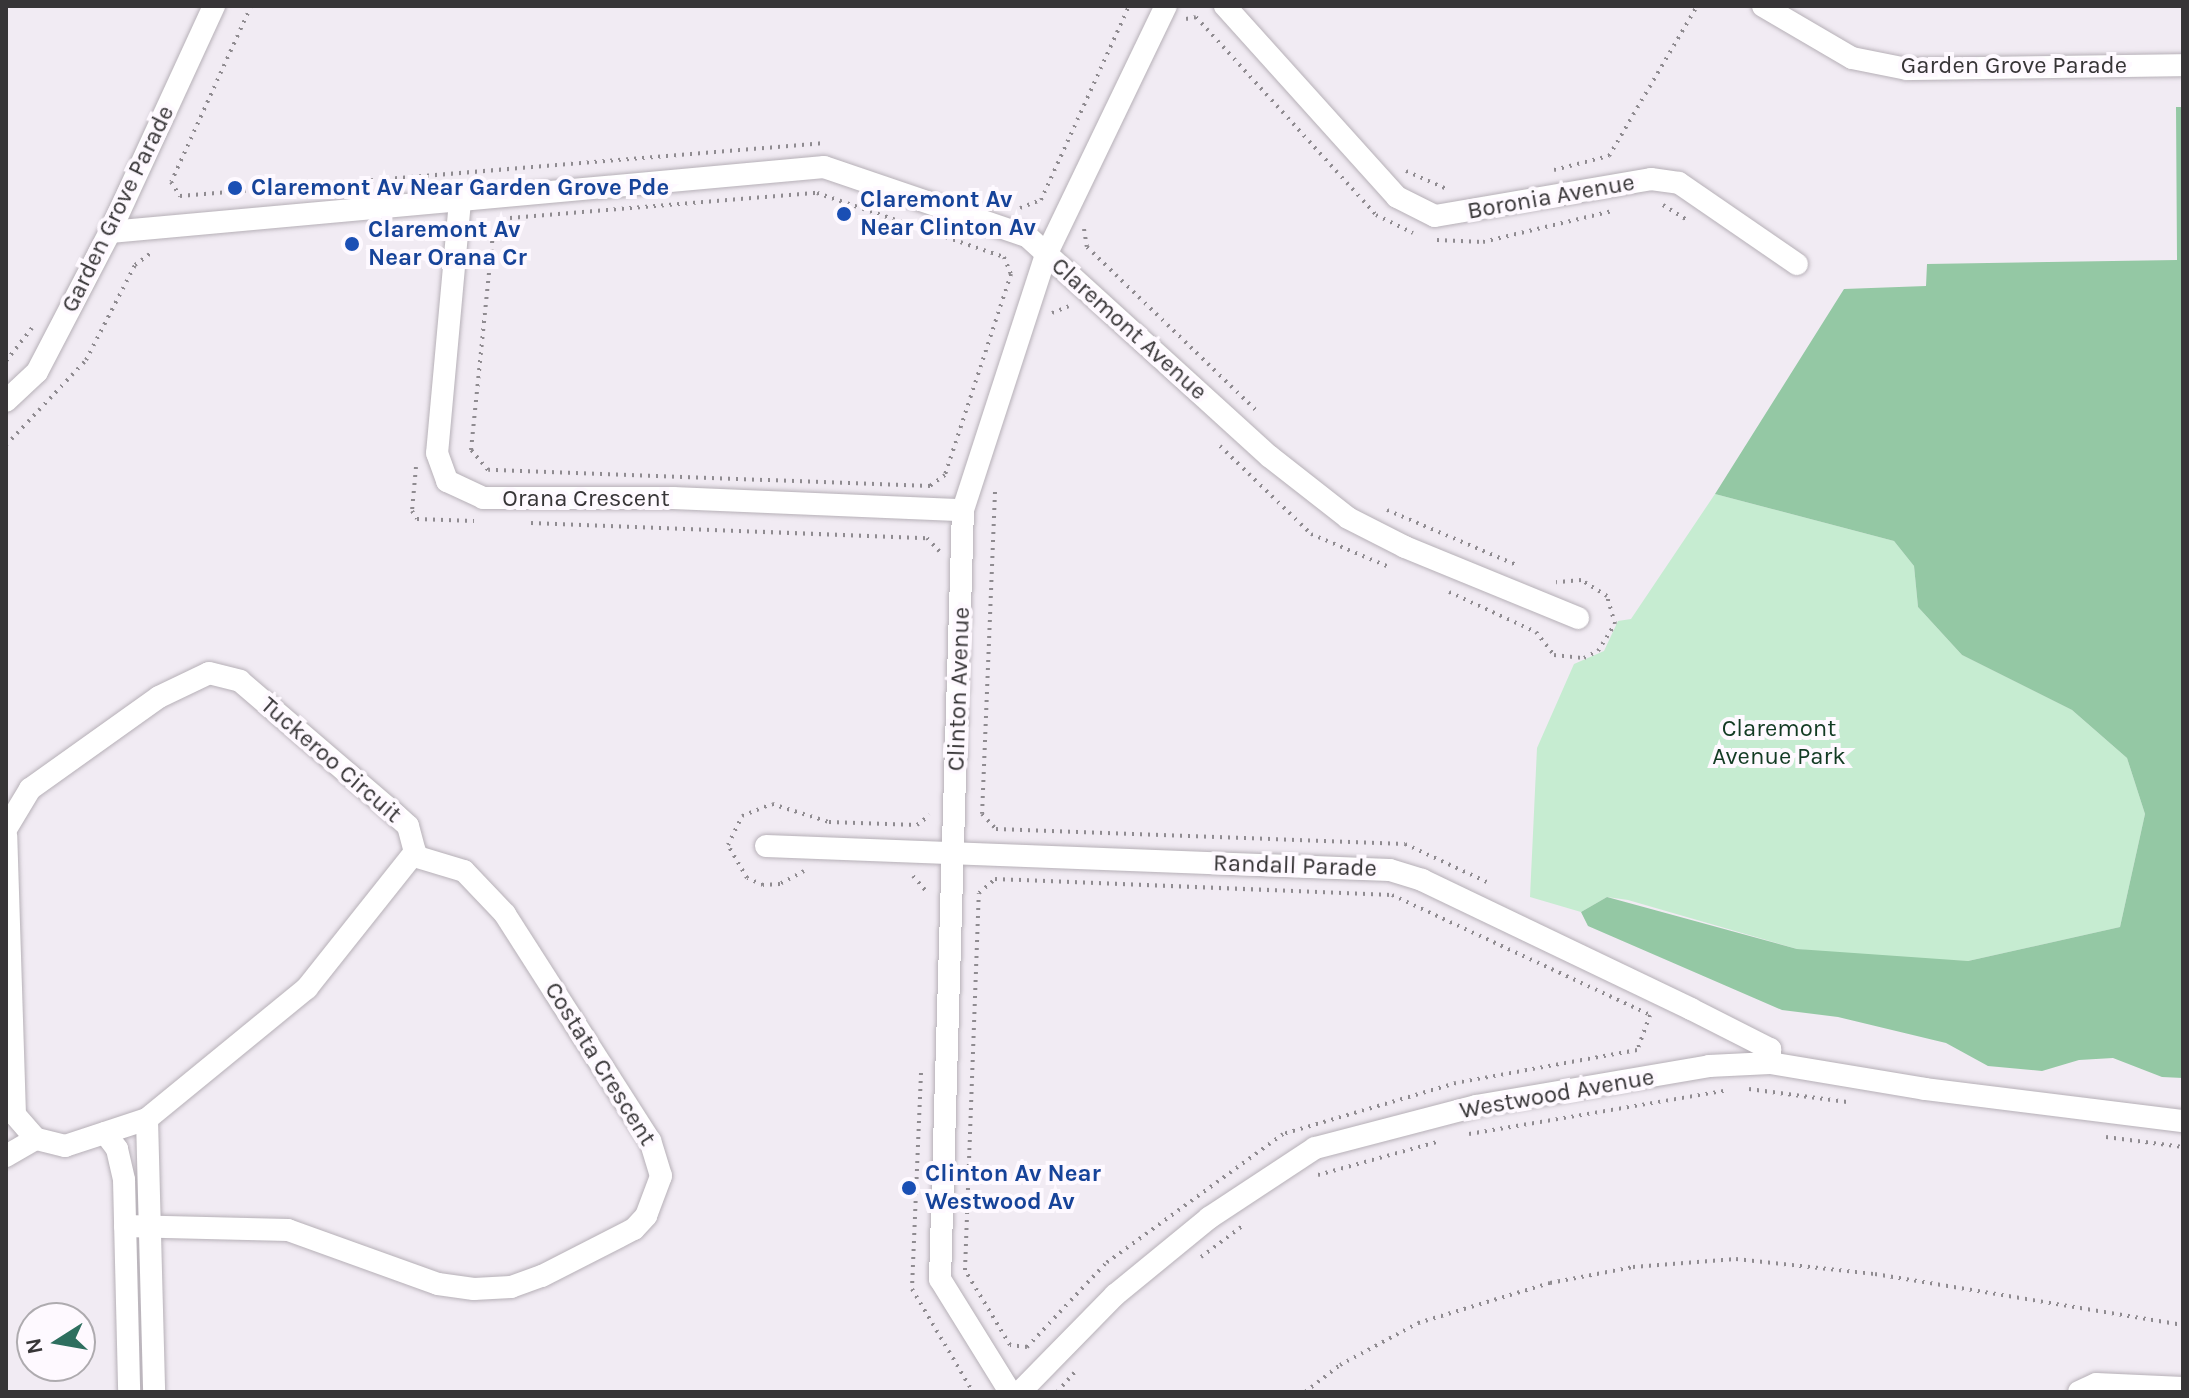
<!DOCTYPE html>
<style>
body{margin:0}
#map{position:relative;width:2189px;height:1398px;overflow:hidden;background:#f1ebf3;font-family:Karla,sans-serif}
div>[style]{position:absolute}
.green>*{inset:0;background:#c6ecd1}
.forest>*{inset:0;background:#94c8a4}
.path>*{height:4px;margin-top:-2px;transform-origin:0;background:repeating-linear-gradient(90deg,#8f8b90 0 2px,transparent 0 8px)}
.roads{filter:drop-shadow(0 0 2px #b6b0b7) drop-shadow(0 0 2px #b6b0b7)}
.minor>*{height:22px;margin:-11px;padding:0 11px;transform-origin:11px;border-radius:11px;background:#fff}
.dots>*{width:22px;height:22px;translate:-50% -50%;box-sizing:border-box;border:4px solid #fef9ff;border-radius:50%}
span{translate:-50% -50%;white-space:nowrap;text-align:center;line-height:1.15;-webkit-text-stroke:8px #fef9ff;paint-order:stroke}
.street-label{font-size:24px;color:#373537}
.transit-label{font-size:24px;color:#164399;font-weight:700}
.left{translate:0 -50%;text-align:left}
.park-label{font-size:24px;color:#123b23}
.frame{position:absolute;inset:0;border:8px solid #373537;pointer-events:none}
.north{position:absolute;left:16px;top:1302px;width:80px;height:80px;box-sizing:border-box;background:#fef9ff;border:2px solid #aeabaf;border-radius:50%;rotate:259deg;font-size:22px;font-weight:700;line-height:32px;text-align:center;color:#373537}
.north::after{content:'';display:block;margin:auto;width:28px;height:36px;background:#2e6f5f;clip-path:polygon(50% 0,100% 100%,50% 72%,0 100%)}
</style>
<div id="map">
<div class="green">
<div style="clip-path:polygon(1715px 494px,1894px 541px,1914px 566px,1918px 607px,1962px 655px,2072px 710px,2127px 758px,2145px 814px,2120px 927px,1968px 961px,1883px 959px,1797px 949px,1628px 900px,1607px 897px,1581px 912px,1530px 897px,1537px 748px,1574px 664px,1604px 651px,1618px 621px,1631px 619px)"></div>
</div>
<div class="forest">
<div style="clip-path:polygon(2176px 107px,2183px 107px,2183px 1078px,2162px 1077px,2113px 1058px,2079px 1060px,2042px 1071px,1988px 1066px,1946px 1043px,1838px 1017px,1782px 1010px,1588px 926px,1581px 912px,1607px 897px,1797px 949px,1968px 961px,2120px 927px,2145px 814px,2127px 758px,2072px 710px,1962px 655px,1918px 607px,1914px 566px,1894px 541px,1715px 494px,1844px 289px,1926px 286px,1927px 264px,2177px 260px)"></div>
</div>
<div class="path">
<div style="left:251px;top:6px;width:193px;rotate:114.4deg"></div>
<div style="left:171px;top:182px;width:17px;rotate:57deg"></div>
<div style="left:180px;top:196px;width:647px;rotate:-4.7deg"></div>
<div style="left:1186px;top:19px;width:10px;rotate:-11deg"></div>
<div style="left:1196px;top:17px;width:268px;rotate:47.7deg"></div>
<div style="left:1376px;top:215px;width:41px;rotate:25.9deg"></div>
<div style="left:1554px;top:170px;width:57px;rotate:-14.3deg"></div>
<div style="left:1609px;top:156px;width:174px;rotate:-59.6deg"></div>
<div style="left:1406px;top:171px;width:47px;rotate:23.8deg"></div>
<div style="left:817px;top:193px;width:198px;rotate:18.9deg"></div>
<div style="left:1004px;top:257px;width:18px;rotate:68deg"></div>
<div style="left:1011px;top:274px;width:212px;rotate:108.2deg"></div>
<div style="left:945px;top:475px;width:19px;rotate:144deg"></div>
<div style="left:930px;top:486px;width:442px;rotate:-177.9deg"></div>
<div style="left:488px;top:470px;width:26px;rotate:-130deg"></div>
<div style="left:471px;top:450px;width:217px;rotate:-84.2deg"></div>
<div style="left:493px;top:234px;width:23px;rotate:-43deg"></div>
<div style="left:510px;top:218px;width:308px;rotate:-4.7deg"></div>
<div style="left:1663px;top:205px;width:31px;rotate:32deg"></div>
<div style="left:1020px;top:208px;width:22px;rotate:-21deg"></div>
<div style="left:1041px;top:200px;width:213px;rotate:-65.6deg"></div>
<div style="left:1084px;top:229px;width:18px;rotate:81deg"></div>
<div style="left:1087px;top:247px;width:236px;rotate:44deg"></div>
<div style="left:1437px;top:240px;width:46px;rotate:2.5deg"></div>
<div style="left:1483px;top:242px;width:133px;rotate:-13.5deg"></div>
<div style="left:1052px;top:313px;width:18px;rotate:-22deg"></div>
<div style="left:6px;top:361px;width:42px;rotate:-51.8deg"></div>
<div style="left:6px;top:445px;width:117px;rotate:-46.7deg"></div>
<div style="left:86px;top:360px;width:107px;rotate:-62.7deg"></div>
<div style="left:135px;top:265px;width:21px;rotate:-37deg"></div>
<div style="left:1220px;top:446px;width:127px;rotate:44deg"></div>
<div style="left:1311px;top:534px;width:85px;rotate:22.9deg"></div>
<div style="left:416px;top:467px;width:44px;rotate:95.2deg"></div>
<div style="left:412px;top:511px;width:9px;rotate:58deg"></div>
<div style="left:417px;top:519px;width:57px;rotate:2deg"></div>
<div style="left:995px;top:492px;width:322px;rotate:92.3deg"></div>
<div style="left:982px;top:814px;width:21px;rotate:47deg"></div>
<div style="left:996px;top:829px;width:409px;rotate:2.1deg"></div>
<div style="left:1405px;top:844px;width:90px;rotate:24.9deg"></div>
<div style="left:1387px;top:510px;width:143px;rotate:23deg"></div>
<div style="left:531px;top:523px;width:396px;rotate:2.2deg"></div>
<div style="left:927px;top:538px;width:19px;rotate:47deg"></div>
<div style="left:1449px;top:592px;width:96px;rotate:24.7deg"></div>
<div style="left:1536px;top:632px;width:29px;rotate:52deg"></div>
<div style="left:1554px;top:655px;width:30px;rotate:6deg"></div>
<div style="left:1584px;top:658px;width:16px;rotate:-27deg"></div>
<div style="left:1598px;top:651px;width:32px;rotate:-58deg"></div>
<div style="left:1615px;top:624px;width:29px;rotate:-106deg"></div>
<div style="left:1607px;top:596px;width:31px;rotate:-148deg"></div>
<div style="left:1581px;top:580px;width:25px;rotate:175deg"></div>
<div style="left:804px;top:871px;width:27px;rotate:152deg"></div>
<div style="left:780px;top:884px;width:17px;rotate:177deg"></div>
<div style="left:763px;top:885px;width:17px;rotate:-156deg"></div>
<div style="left:747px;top:878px;width:38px;rotate:-120deg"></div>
<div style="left:728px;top:845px;width:32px;rotate:-64deg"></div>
<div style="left:742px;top:816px;width:32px;rotate:-22deg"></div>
<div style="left:772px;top:804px;width:60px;rotate:17.5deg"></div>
<div style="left:829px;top:822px;width:88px;rotate:2deg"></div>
<div style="left:917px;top:825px;width:16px;rotate:-38deg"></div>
<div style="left:913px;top:876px;width:21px;rotate:49deg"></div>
<div style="left:995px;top:879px;width:397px;rotate:2.3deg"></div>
<div style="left:1392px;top:895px;width:285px;rotate:24.9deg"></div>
<div style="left:1650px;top:1015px;width:37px;rotate:110deg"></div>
<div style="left:1637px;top:1050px;width:184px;rotate:169.7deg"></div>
<div style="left:1456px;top:1083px;width:180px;rotate:163.6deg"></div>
<div style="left:1283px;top:1134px;width:220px;rotate:143.9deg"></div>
<div style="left:1105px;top:1264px;width:114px;rotate:133.2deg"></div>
<div style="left:1027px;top:1347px;width:17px;rotate:-173deg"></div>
<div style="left:1010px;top:1345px;width:87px;rotate:-121deg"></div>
<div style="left:965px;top:1270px;width:377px;rotate:-87.9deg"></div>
<div style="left:979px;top:893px;width:21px;rotate:-41deg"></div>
<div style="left:921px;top:1073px;width:216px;rotate:92.4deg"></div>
<div style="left:912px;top:1289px;width:120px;rotate:59.4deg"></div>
<div style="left:1749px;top:1089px;width:99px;rotate:7.6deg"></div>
<div style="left:1469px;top:1134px;width:263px;rotate:-9.6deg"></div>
<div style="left:2106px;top:1137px;width:78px;rotate:7.4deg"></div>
<div style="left:1318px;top:1175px;width:123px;rotate:-15.5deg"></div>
<div style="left:1201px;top:1257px;width:55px;rotate:-36.9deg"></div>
<div style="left:1057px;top:1392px;width:30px;rotate:-48deg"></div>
<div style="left:1305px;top:1392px;width:44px;rotate:-37.6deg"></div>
<div style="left:1340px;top:1365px;width:89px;rotate:-28.3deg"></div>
<div style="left:1418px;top:1323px;width:138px;rotate:-16.9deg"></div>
<div style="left:1550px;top:1283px;width:85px;rotate:-10.9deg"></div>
<div style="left:1633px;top:1267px;width:103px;rotate:-4.4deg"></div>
<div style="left:1736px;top:1259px;width:140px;rotate:6.2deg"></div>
<div style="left:1875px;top:1274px;width:312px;rotate:9.4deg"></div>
</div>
<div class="roads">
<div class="minor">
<div style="left:1225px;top:6px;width:257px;rotate:48deg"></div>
<div style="left:1397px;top:197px;width:42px;rotate:26.6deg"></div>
<div style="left:1435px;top:216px;width:219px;rotate:-9.7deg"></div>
<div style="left:1651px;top:179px;width:28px;rotate:8deg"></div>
<div style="left:1679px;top:183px;width:143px;rotate:34.5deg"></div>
<div style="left:1763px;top:6px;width:103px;rotate:30.3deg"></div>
<div style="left:1852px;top:58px;width:56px;rotate:11.3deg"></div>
<div style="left:1907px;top:69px;width:276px;rotate:-0.8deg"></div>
<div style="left:460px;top:201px;width:253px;rotate:95.2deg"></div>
<div style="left:437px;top:453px;width:30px;rotate:70deg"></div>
<div style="left:447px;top:481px;width:40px;rotate:25deg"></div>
<div style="left:483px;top:498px;width:190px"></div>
<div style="left:673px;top:498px;width:290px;rotate:2.4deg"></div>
<div style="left:110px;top:232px;width:717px;rotate:-5.2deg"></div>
<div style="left:824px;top:167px;width:214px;rotate:18.8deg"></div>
<div style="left:1027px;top:236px;width:327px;rotate:42.3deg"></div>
<div style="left:1269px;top:456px;width:100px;rotate:38.1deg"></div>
<div style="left:1348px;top:518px;width:64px;rotate:27deg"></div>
<div style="left:1405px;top:547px;width:187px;rotate:22.3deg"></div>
<div style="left:6px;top:401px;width:42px;rotate:-43.1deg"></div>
<div style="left:37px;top:372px;width:158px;rotate:-62.5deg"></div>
<div style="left:110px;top:232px;width:249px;rotate:-65.3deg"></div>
<div style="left:6px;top:829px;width:47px;rotate:-59deg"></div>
<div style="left:30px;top:789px;width:158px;rotate:-35.5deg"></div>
<div style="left:159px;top:697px;width:55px;rotate:-25.6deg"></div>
<div style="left:209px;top:673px;width:32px;rotate:14deg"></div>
<div style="left:240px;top:681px;width:194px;rotate:40.6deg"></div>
<div style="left:387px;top:807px;width:28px;rotate:42deg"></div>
<div style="left:408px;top:826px;width:27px;rotate:75deg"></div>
<div style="left:415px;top:852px;width:174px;rotate:128.5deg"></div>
<div style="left:307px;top:988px;width:207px;rotate:140.7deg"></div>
<div style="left:147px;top:1119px;width:86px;rotate:161.8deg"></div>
<div style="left:65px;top:1146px;width:30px;rotate:-166deg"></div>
<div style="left:36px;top:1139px;width:32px;rotate:-131deg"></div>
<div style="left:15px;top:1115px;width:279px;rotate:-91.8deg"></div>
<div style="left:766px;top:846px;width:624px;rotate:2.2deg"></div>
<div style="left:1390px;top:870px;width:34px;rotate:17deg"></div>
<div style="left:1422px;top:880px;width:298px;rotate:25.6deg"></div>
<div style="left:1691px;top:1009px;width:89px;rotate:26.9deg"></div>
<div style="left:1770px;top:1049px;width:14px;rotate:90deg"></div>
<div style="left:147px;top:1119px;width:273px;rotate:88.5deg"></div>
<div style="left:105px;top:1133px;width:20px;rotate:53deg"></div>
<div style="left:117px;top:1149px;width:32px;rotate:77deg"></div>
<div style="left:124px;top:1180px;width:212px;rotate:88.6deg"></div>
<div style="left:6px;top:1156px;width:34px;rotate:-30deg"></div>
<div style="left:125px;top:1226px;width:163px;rotate:1.4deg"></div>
<div style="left:288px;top:1230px;width:159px;rotate:19.8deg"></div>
<div style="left:438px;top:1284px;width:36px;rotate:8deg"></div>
<div style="left:474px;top:1289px;width:37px;rotate:-3deg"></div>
<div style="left:511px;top:1287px;width:33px;rotate:-20deg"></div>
<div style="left:542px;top:1276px;width:103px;rotate:-27.1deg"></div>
<div style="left:634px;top:1229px;width:18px;rotate:-47deg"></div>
<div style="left:646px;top:1216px;width:43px;rotate:-69.4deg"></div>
<div style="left:661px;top:1176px;width:37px;rotate:-107deg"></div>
<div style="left:650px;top:1141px;width:269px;rotate:-122.6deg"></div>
<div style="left:505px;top:914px;width:59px;rotate:-133.6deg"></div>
<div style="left:464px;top:871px;width:52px;rotate:-163.3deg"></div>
<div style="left:1010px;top:1392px;width:133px;rotate:-121.8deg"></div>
<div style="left:940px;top:1279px;width:769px;rotate:-88.29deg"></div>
<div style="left:963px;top:510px;width:268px;rotate:-72deg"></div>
<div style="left:1046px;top:255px;width:276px;rotate:-64.3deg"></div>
<div style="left:1020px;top:1392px;width:136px;rotate:-45.6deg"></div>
<div style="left:1115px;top:1295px;width:122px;rotate:-39.3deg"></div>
<div style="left:1209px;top:1218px;width:127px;rotate:-33.4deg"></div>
<div style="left:1315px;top:1148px;width:166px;rotate:-14.6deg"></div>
<div style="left:1476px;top:1106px;width:236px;rotate:-9.7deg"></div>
<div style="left:1709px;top:1066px;width:61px;rotate:-2.8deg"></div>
<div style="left:1770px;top:1063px;width:157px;rotate:9.5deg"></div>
<div style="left:1925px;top:1089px;width:260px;rotate:7.1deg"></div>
<div style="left:2079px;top:1392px;width:19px;rotate:-25deg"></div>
<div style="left:2096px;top:1384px;width:87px;rotate:2.6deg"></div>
</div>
</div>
<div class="dots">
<div style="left:235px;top:188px;background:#1a4fb4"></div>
<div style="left:844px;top:214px;background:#1a4fb4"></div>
<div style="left:352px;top:244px;background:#1a4fb4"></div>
<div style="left:909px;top:1188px;background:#1a4fb4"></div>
</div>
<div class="street-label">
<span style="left:2014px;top:66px">Garden Grove Parade</span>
<span style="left:1551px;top:197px;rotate:-10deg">Boronia Avenue</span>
<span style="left:118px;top:209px;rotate:-64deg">Garden Grove Parade</span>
<span style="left:1129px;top:329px;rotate:42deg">Claremont Avenue</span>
<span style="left:586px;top:499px">Orana Crescent</span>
<span style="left:959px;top:689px;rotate:-88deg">Clinton Avenue</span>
<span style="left:331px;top:760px;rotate:41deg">Tuckeroo Circuit</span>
<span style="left:1295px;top:866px;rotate:2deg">Randall Parade</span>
<span style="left:600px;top:1064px;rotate:58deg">Costata Crescent</span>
<span style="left:1557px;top:1094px;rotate:-10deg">Westwood Avenue</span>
</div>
<div class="transit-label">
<span class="left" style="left:251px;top:188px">Claremont Av Near Garden Grove Pde</span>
<span class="left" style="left:860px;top:214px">Claremont Av<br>Near Clinton Av</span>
<span class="left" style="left:368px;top:244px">Claremont Av<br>Near Orana Cr</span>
<span class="left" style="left:925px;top:1188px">Clinton Av Near<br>Westwood Av</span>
</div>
<div class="park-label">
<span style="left:1779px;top:743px">Claremont<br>Avenue Park</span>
</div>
<div class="frame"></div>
<div class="north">N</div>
</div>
